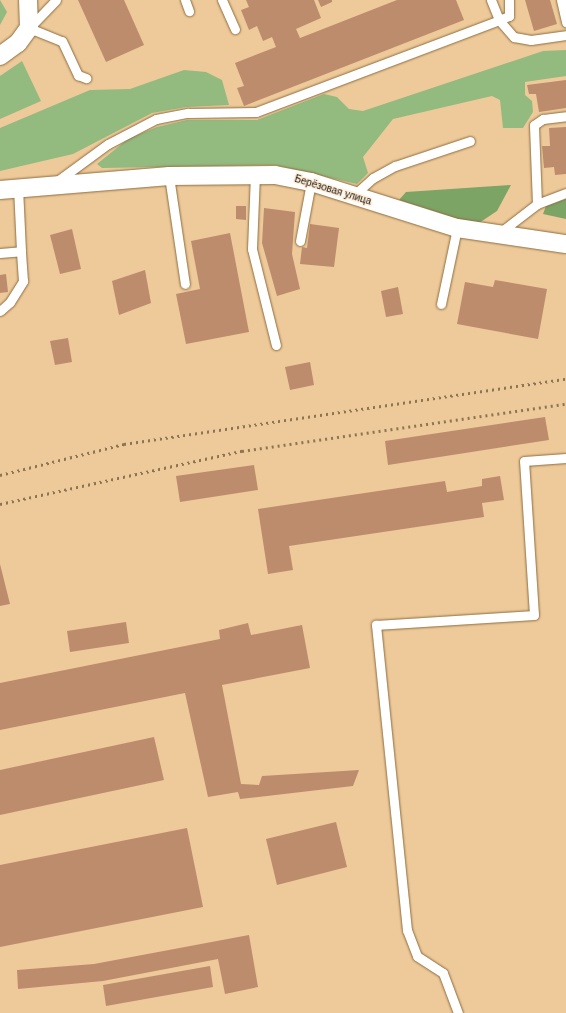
<!DOCTYPE html>
<meta charset="utf-8">
<style>
body{margin:0}
#map{position:relative;width:566px;height:1013px;overflow:hidden;background:#eeca9a;font-family:Arial,sans-serif}
div>[style]{position:absolute}
.green>*{inset:0;background:#93ba7f}
.forest>*{inset:0;background:#7ca465}
.building>*{inset:0;background:#bd8c6c}
.roads{filter:drop-shadow(0 0 1px #8e6d3f) drop-shadow(0 0 1px #8e6d3f)}
.lane>*{height:9px;margin:-4.5px;padding:0 4.5px;transform-origin:4.5px;border-radius:4.5px;background:#fff}
.street>*{height:18px;margin:-9px;padding:0 9px;transform-origin:9px;border-radius:9px;background:#fff}
.rail>*{height:3px;margin-top:-1.5px;transform-origin:0;background:repeating-linear-gradient(90deg,#8d7453 0 2px,transparent 0 6px)}
span{translate:-50% -50%;white-space:nowrap;text-align:center;line-height:1.15;-webkit-text-stroke:3px #feefdc;paint-order:stroke}
.street-label{font-size:10px;color:#1b0f00}
</style>
<div id="map">
<div class="green">
<div style="clip-path:polygon(0 0,7px 12px,0 25px)"></div>
<div style="clip-path:polygon(566px 50px,566px 76px,525px 82px,525px 95px,532px 101px,533px 112px,523px 128px,503px 128px,500px 100px,492px 96px,393px 119px,363px 157px,368px 173px,357px 184px,275px 165px,102px 168px,97px 164px,128px 139px,157px 127px,187px 120px,257px 120px,324px 94px,337px 97px,349px 109px,363px 111px,543px 51px)"></div>
<div style="clip-path:polygon(22px 61px,41px 101px,0 119px,0 76px)"></div>
<div style="clip-path:polygon(184px 70px,206px 72px,222px 80px,229px 105px,186px 107px,152px 113px,73px 154px,0 171px,0 128px,90px 90px,130px 89px)"></div>
</div>
<div class="forest">
<div style="clip-path:polygon(511px 185px,497px 211px,476px 225px,399px 200px,406px 192px)"></div>
<div style="clip-path:polygon(566px 199px,566px 219px,543px 214px,546px 206px)"></div>
</div>
<div class="building">
<div style="clip-path:polygon(78px 0,124px 0,144px 45px,106px 62px)"></div>
<div style="clip-path:polygon(246px 0,314px 0,321px 18px,296px 29px,300px 38px,397px 0,456px 0,464px 20px,244px 106px,237px 88px,244px 86px,235px 63px,276px 47px,272px 37px,263px 41px,257px 26px,249px 30px,241px 10px,249px 7px)"></div>
<div style="clip-path:polygon(318px 0,332px 0,332px 2px,321px 7px)"></div>
<div style="clip-path:polygon(525px 0,550px 0,557px 24px,534px 31px)"></div>
<div style="clip-path:polygon(566px 80px,566px 108px,539px 112px,536px 94px,529px 94px,527px 85px)"></div>
<div style="clip-path:polygon(566px 127px,566px 174px,555px 175px,554px 167px,544px 168px,542px 146px,550px 146px,549px 128px)"></div>
<div style="clip-path:polygon(236px 206px,246px 206px,246px 220px,236px 219px)"></div>
<div style="clip-path:polygon(264px 208px,295px 212px,292px 254px,300px 289px,277px 296px,262px 243px)"></div>
<div style="clip-path:polygon(310px 224px,339px 228px,334px 267px,300px 264px,302px 247px,307px 248px)"></div>
<div style="clip-path:polygon(72px 229px,81px 269px,60px 274px,50px 235px)"></div>
<div style="clip-path:polygon(230px 233px,249px 332px,186px 344px,176px 294px,200px 289px,191px 241px)"></div>
<div style="clip-path:polygon(145px 270px,151px 303px,119px 315px,112px 281px)"></div>
<div style="clip-path:polygon(6px 274px,8px 292px,0 293px,0 275px)"></div>
<div style="clip-path:polygon(495px 280px,547px 289px,538px 339px,457px 324px,465px 282px,493px 287px)"></div>
<div style="clip-path:polygon(398px 287px,403px 314px,386px 317px,381px 291px)"></div>
<div style="clip-path:polygon(68px 338px,72px 362px,55px 365px,50px 341px)"></div>
<div style="clip-path:polygon(310px 362px,314px 385px,290px 390px,285px 367px)"></div>
<div style="clip-path:polygon(545px 417px,549px 440px,388px 465px,385px 441px)"></div>
<div style="clip-path:polygon(254px 465px,258px 490px,180px 502px,176px 476px)"></div>
<div style="clip-path:polygon(500px 476px,504px 500px,482px 503px,484px 517px,289px 546px,293px 570px,268px 574px,258px 509px,445px 481px,447px 492px,482px 486px,482px 479px)"></div>
<div style="clip-path:polygon(0 564px,10px 604px,0 606px)"></div>
<div style="clip-path:polygon(126px 622px,129px 643px,70px 652px,67px 631px)"></div>
<div style="clip-path:polygon(248px 623px,251px 635px,302px 625px,310px 668px,222px 685px,241px 784px,259px 785px,262px 776px,359px 770px,353px 786px,240px 799px,238px 792px,208px 797px,185px 693px,0 730px,0 683px,220px 639px,219px 630px)"></div>
<div style="clip-path:polygon(154px 737px,164px 780px,0 815px,0 770px)"></div>
<div style="clip-path:polygon(336px 822px,347px 867px,277px 885px,266px 839px)"></div>
<div style="clip-path:polygon(187px 828px,203px 907px,0 947px,0 865px)"></div>
<div style="clip-path:polygon(249px 935px,258px 987px,225px 994px,218px 959px,103px 981px,18px 989px,17px 970px,94px 964px)"></div>
<div style="clip-path:polygon(210px 966px,213px 987px,106px 1006px,103px 985px)"></div>
</div>
<div class="roads">
<div class="lane">
<div style="left:56px;top:0;width:39px;rotate:134deg"></div>
<div style="left:29px;top:28px;width:35px;rotate:22deg"></div>
<div style="left:62px;top:41px;width:38px;rotate:65deg"></div>
<div style="left:78px;top:75px;width:9px;rotate:21deg"></div>
<div style="left:185px;top:0;width:12px;rotate:70deg"></div>
<div style="left:222px;top:0;width:32px;rotate:66deg"></div>
<div style="left:491px;top:0;width:22px;rotate:68deg"></div>
<div style="left:499px;top:20px;width:11px;rotate:-22deg"></div>
<div style="left:509px;top:16px;width:16px;rotate:-90deg"></div>
<div style="left:561px;top:0;width:23px;rotate:77deg"></div>
<div style="left:255px;top:174px;width:75px;rotate:92.3deg"></div>
<div style="left:252px;top:249px;width:99px;rotate:76deg"></div>
<div style="left:169px;top:176px;width:109px;rotate:81.6deg"></div>
<div style="left:56px;top:182px;width:64px;rotate:-36.2deg"></div>
<div style="left:108px;top:144px;width:54px;rotate:-27.5deg"></div>
<div style="left:156px;top:119px;width:33px;rotate:-11deg"></div>
<div style="left:188px;top:113px;width:68px;rotate:-0.8deg"></div>
<div style="left:256px;top:112px;width:260px;rotate:-20.7deg"></div>
<div style="left:499px;top:20px;width:23px;rotate:49deg"></div>
<div style="left:514px;top:37px;width:17px;rotate:10deg"></div>
<div style="left:531px;top:40px;width:35px;rotate:-8deg"></div>
<div style="left:354px;top:195px;width:25px;rotate:-42deg"></div>
<div style="left:373px;top:178px;width:25px;rotate:-29deg"></div>
<div style="left:395px;top:166px;width:79px;rotate:-18.4deg"></div>
<div style="left:537px;top:204px;width:79px;rotate:-92.2deg"></div>
<div style="left:534px;top:125px;width:11px;rotate:-34deg"></div>
<div style="left:543px;top:119px;width:23px;rotate:-7deg"></div>
<div style="left:498px;top:234px;width:49px;rotate:-37.6deg"></div>
<div style="left:537px;top:204px;width:31px;rotate:-21deg"></div>
<div style="left:300px;top:241px;width:60px;rotate:-79.4deg"></div>
<div style="left:0;top:253px;width:21px;rotate:-5deg"></div>
<div style="left:21px;top:251px;width:63px;rotate:-92.7deg"></div>
<div style="left:441px;top:304px;width:78px;rotate:-78.1deg"></div>
<div style="left:0;top:311px;width:13px;rotate:-42deg"></div>
<div style="left:10px;top:302px;width:25px;rotate:-58deg"></div>
<div style="left:23px;top:281px;width:30px;rotate:-94deg"></div>
<div style="left:458px;top:1013px;width:43px;rotate:-110.6deg"></div>
<div style="left:443px;top:973px;width:31px;rotate:-147deg"></div>
<div style="left:417px;top:956px;width:28px;rotate:-111deg"></div>
<div style="left:407px;top:930px;width:307px;rotate:-95.8deg"></div>
<div style="left:376px;top:625px;width:158px;rotate:-3.6deg"></div>
<div style="left:534px;top:615px;width:154px;rotate:-93.7deg"></div>
<div style="left:524px;top:461px;width:42px;rotate:-4.1deg"></div>
</div>
<div class="street">
<div style="left:0;top:56px;width:22px;rotate:-36deg"></div>
<div style="left:18px;top:43px;width:19px;rotate:-54deg"></div>
<div style="left:29px;top:28px;width:28px;rotate:-92deg"></div>
<div style="left:0;top:190px;width:170px;rotate:-4.7deg"></div>
<div style="left:169px;top:176px;width:106px;rotate:-0.5deg"></div>
<div style="left:275px;top:175px;width:37px;rotate:11deg"></div>
<div style="left:311px;top:182px;width:153px;rotate:17.5deg"></div>
<div style="left:457px;top:228px;width:110px;rotate:8.4deg"></div>
</div>
</div>
<div class="rail">
<div style="left:0;top:475px;width:128px;rotate:-14deg"></div>
<div style="left:124px;top:444px;width:447px;rotate:-8.4deg"></div>
<div style="left:0;top:504px;width:248px;rotate:-12.4deg"></div>
<div style="left:242px;top:451px;width:327px;rotate:-8.3deg"></div>
</div>
<div class="street-label">
<span style="left:333px;top:190px;rotate:17deg">Берёзовая улица</span>
</div>
</div>
